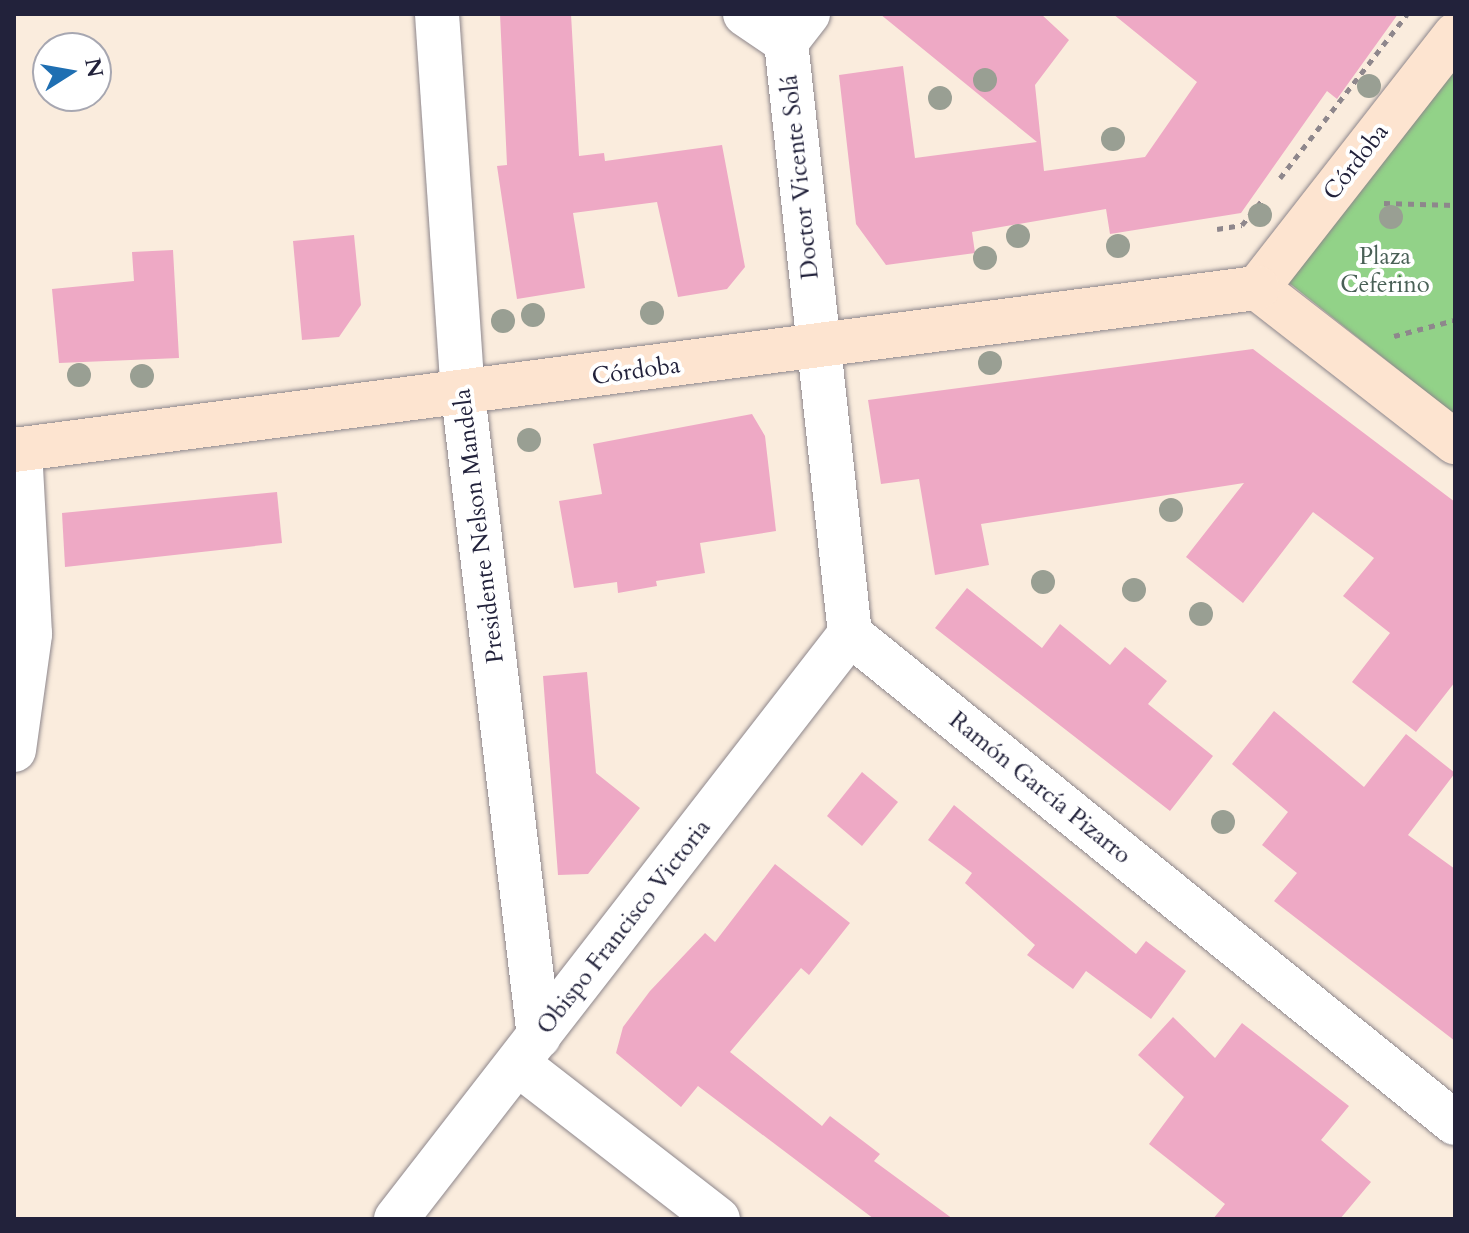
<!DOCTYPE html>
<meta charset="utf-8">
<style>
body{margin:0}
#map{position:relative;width:1469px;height:1233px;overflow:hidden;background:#faecdd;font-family:Cardo,serif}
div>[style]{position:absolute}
.green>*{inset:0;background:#92d288}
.building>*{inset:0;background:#eea9c5}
.path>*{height:5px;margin-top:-2.5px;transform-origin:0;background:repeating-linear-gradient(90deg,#8e878c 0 6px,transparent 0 12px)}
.roads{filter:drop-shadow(0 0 2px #8e878c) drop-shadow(0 0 2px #8e878c)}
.minor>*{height:44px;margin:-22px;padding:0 22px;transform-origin:22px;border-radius:22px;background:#fff}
.secondary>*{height:44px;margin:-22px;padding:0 22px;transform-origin:22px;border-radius:22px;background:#fde4d0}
.trees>*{width:24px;height:24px;margin:-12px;border-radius:50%;background:#999f93}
span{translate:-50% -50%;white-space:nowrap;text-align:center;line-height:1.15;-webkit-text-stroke:8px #fff;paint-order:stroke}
.street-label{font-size:24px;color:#22223b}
.park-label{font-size:24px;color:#496056}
.frame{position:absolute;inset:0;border:16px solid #22223b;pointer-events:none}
.north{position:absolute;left:32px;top:32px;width:80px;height:80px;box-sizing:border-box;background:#fff;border:2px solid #a7a7b1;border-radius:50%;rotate:79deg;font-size:22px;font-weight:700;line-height:32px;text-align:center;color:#22223b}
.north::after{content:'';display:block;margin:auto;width:28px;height:36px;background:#1f6fb2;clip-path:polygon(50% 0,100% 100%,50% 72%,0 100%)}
</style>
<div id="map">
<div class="green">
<div style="clip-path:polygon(1455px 67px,1455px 415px,1288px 282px)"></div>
</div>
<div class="building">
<div style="clip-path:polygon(500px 14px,571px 14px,579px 156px,604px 153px,605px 161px,722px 145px,745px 267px,727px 289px,678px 297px,657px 202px,573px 213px,585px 288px,517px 299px,497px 166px,507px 165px)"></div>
<div style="clip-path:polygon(880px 14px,1041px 14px,1069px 40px,1035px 85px,1044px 171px,1145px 157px,1197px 82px,1113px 14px,1398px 14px,1337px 99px,1327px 91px,1241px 213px,1110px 234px,1106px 209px,972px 232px,975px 253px,886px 265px,856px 224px,839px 75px,903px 66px,915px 158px,1037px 142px)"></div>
<div style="clip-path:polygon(354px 235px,361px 305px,339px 337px,302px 340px,293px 241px)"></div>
<div style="clip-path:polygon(173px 250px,179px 358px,59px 363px,52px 289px,134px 281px,132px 252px)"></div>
<div style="clip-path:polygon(1253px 349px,1455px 502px,1455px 682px,1416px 732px,1352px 682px,1390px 633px,1343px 596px,1374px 558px,1313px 512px,1243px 603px,1186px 557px,1244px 483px,981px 524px,989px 565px,935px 575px,919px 479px,881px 484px,868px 400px)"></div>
<div style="clip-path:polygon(752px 414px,765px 436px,776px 531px,700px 543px,705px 573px,656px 581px,657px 586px,618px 593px,617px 582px,574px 588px,559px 501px,602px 494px,593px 444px)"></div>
<div style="clip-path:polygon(277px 492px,282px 543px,65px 567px,62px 513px)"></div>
<div style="clip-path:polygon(967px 588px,1042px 648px,1060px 624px,1110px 665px,1125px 647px,1167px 681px,1148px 704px,1213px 756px,1170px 811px,935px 628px)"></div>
<div style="clip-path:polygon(587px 672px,596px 773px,640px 808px,588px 874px,558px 875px,543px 676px)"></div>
<div style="clip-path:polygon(1274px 711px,1364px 787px,1406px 734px,1455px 773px,1408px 835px,1455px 869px,1455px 1041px,1274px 901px,1297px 873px,1262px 845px,1288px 812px,1232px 764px)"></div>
<div style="clip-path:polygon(862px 772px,898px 802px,862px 846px,827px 816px)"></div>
<div style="clip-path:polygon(954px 805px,1136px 954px,1146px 941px,1186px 971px,1151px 1019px,1086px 971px,1073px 989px,1027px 955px,1035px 945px,965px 883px,972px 873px,928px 840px)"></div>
<div style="clip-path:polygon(775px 864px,850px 923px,809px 975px,801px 968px,730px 1052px,822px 1126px,830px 1116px,880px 1154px,874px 1161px,953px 1219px,874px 1219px,698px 1086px,681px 1107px,616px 1053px,623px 1027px,650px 991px,705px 933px,715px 942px)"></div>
<div style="clip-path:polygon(1173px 1017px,1215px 1058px,1242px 1023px,1349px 1106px,1321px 1140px,1371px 1182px,1340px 1219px,1213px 1219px,1225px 1204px,1149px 1144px,1184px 1097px,1138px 1055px)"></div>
</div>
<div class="path">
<div style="left:1280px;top:178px;width:207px;rotate:-52.2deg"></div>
<div style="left:1384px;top:203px;width:71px;rotate:1.6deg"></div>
<div style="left:1217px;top:229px;width:25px;rotate:-9deg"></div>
<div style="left:1242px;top:225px;width:35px;rotate:-51deg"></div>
<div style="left:1394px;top:336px;width:63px;rotate:-14.7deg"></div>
</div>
<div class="roads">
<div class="minor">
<div style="left:437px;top:14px;width:381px;rotate:86.1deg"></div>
<div style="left:463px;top:394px;width:647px;rotate:83.26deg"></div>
<div style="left:745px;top:14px;width:50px;rotate:34.3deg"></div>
<div style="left:808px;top:14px;width:36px;rotate:128deg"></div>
<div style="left:786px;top:42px;width:595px;rotate:83.83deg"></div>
<div style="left:850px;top:634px;width:778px;rotate:38.95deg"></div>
<div style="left:14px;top:750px;width:117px;rotate:-82.1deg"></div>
<div style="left:30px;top:634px;width:185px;rotate:-93.1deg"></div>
<div style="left:518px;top:1064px;width:253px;rotate:37.8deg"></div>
<div style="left:396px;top:1219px;width:741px;rotate:-52.19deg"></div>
</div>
<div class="secondary">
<div style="left:1455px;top:35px;width:321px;rotate:128deg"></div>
<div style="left:1257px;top:288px;width:251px;rotate:37.9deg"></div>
<div style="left:14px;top:450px;width:1254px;rotate:-7.43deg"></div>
</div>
</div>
<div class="trees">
<div style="left:985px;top:80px"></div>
<div style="left:1369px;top:86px"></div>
<div style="left:940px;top:98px"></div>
<div style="left:1113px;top:139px"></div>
<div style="left:1260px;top:215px"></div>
<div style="left:1391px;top:217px"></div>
<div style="left:1018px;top:236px"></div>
<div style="left:1118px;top:246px"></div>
<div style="left:985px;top:258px"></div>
<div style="left:652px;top:313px"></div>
<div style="left:533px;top:315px"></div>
<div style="left:503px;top:321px"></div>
<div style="left:990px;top:363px"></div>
<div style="left:79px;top:375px"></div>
<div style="left:142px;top:376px"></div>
<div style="left:529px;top:440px"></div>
<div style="left:1171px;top:510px"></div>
<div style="left:1043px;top:582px"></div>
<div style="left:1134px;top:590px"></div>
<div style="left:1201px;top:614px"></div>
<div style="left:1223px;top:822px"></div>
</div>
<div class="street-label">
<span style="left:1356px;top:162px;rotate:-52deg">Córdoba</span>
<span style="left:800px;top:177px;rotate:-96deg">Doctor Vicente Solá</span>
<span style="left:636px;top:371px;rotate:-8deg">Córdoba</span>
<span style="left:479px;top:526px;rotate:-97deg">Presidente Nelson Mandela</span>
<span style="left:1040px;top:788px;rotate:39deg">Ramón García Pizarro</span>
<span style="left:624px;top:927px;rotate:-52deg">Obispo Francisco Victoria</span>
</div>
<div class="park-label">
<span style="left:1385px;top:271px">Plaza<br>Ceferino</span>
</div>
<div class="frame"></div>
<div class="north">N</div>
</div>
